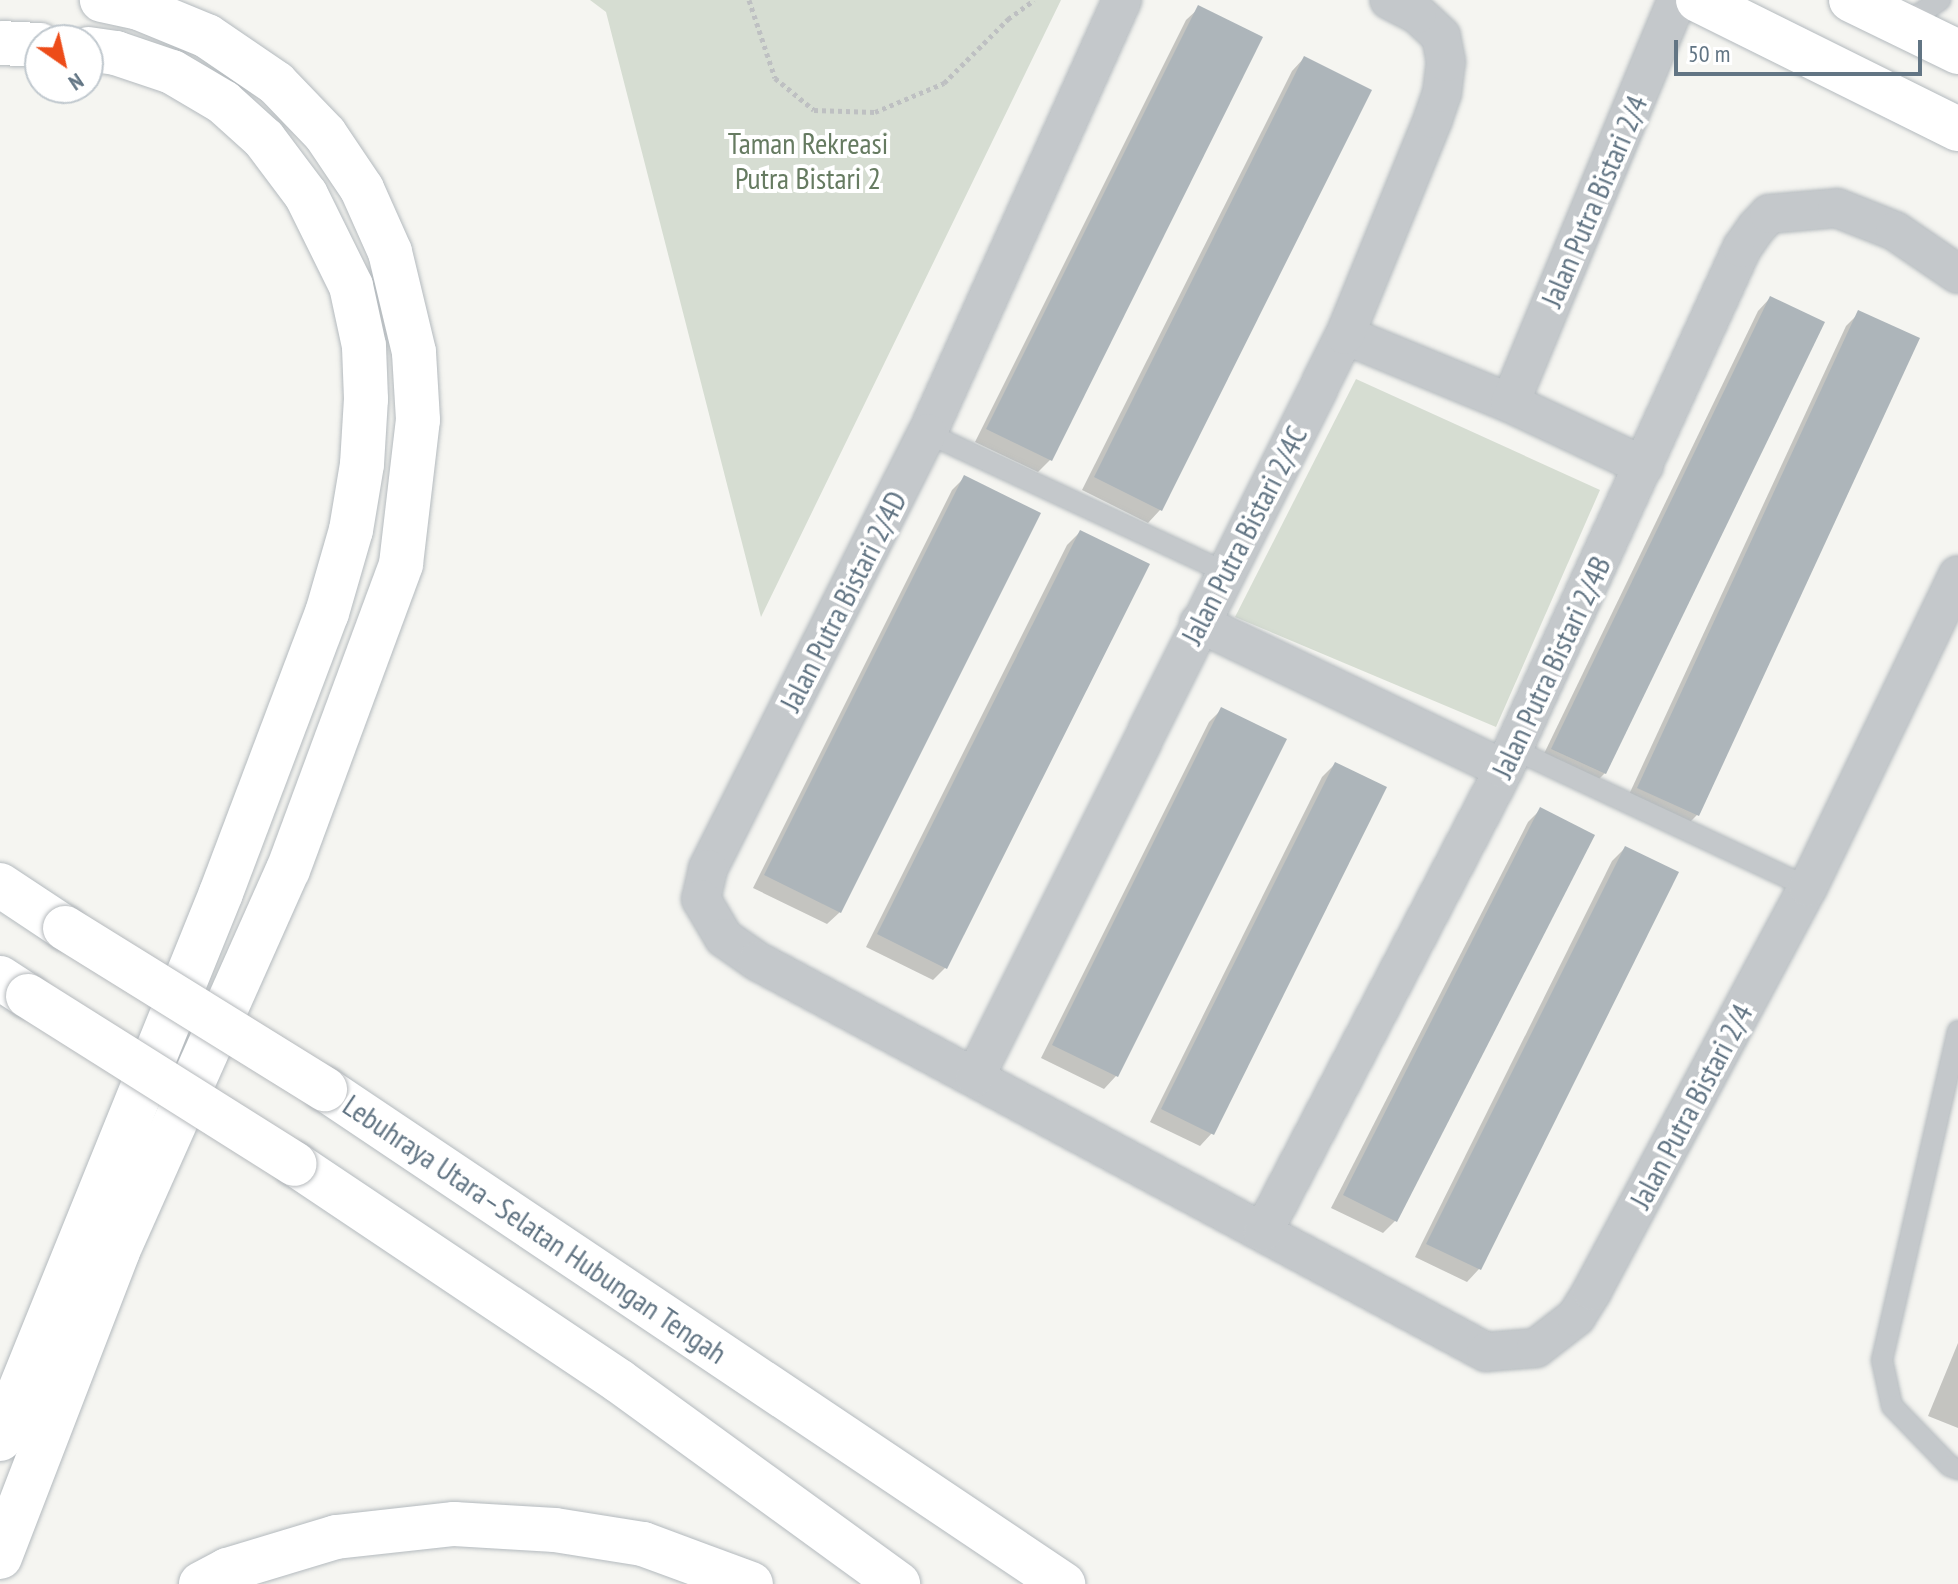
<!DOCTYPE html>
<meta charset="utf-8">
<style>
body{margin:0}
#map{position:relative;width:1958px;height:1584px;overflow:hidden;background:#f5f5f1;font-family:"PT Sans Narrow",sans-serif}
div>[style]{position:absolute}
.green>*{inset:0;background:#d6ddd2}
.shadow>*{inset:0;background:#0003}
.building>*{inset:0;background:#adb5ba}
.path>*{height:5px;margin-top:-2.5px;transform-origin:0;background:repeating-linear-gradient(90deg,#bec0c2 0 4px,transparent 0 8px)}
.roads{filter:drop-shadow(0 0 2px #b4babe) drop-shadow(0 0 2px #b4babe)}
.service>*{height:20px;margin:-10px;padding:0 10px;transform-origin:10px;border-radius:10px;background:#c4c8cb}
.minor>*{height:38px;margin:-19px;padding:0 19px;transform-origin:19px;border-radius:19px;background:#c4c8cb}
.secondary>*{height:44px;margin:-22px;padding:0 22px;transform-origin:22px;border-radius:22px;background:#fff}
.motorway>*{height:44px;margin:-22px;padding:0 22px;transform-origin:22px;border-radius:22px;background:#fff}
.bridges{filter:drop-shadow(0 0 2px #b6babd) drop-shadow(0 0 2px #b6babd)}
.motorway-bridge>*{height:44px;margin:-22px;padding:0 22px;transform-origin:22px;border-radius:22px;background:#fff}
span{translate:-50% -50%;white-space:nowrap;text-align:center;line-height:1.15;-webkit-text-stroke:8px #fff;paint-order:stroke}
.park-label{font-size:30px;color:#667b61}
.street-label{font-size:30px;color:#627584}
.north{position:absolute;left:24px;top:24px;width:80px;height:80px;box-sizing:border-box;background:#fff;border:2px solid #c0c8ce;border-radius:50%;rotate:146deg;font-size:22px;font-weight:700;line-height:32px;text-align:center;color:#627584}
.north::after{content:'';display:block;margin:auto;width:28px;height:36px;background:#ed4c19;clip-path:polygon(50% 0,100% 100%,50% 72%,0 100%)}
.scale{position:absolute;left:1674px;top:40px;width:248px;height:36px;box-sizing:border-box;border:4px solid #627584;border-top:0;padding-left:10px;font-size:24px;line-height:28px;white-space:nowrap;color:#627584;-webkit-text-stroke:6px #fff;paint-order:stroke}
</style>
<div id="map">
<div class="green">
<div style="clip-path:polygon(590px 0,1061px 0,761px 617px,606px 12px)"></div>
<div style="clip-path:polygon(1356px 379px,1600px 490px,1496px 727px,1235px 617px)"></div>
</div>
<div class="shadow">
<div style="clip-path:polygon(1199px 8px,1050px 460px,1038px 472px,975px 442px,1186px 20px)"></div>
<div style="clip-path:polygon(1304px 58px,1160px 510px,1148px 523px,1082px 490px,1292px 71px)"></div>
<div style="clip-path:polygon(1770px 298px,1605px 773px,1592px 786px,1540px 762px,1758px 311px)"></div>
<div style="clip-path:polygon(1859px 313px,1697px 815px,1685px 827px,1626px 801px,1846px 326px)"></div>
<div style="clip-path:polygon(964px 478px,840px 912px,827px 924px,753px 888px,952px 490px)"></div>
<div style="clip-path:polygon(1080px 532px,945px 968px,933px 980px,866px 947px,1067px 545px)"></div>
<div style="clip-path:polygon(1222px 709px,1116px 1076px,1104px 1089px,1041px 1058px,1209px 722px)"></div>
<div style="clip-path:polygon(1335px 764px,1212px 1133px,1200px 1146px,1150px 1122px,1322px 777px)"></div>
<div style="clip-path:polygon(1540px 810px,1395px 1221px,1383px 1233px,1331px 1208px,1528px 822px)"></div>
<div style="clip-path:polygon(1625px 848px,1677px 873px,1479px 1269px,1467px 1282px,1415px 1257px,1612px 861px)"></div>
<div style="clip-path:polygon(1958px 1343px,1958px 1428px,1928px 1416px)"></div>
</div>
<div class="building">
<div style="clip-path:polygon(1198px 5px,1263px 37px,1052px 461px,986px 429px)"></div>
<div style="clip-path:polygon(1304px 56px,1372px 90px,1162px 511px,1094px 477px)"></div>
<div style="clip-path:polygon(1770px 296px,1825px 322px,1606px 774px,1551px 749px)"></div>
<div style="clip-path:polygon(1858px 310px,1920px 338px,1699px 816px,1637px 788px)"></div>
<div style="clip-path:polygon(964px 475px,1041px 513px,841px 913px,764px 875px)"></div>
<div style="clip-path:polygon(1080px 530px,1150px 564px,947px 969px,877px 934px)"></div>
<div style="clip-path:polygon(1221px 707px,1287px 739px,1118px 1077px,1052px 1045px)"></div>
<div style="clip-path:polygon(1335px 762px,1387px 787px,1214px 1135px,1161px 1109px)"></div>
<div style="clip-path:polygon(1540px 807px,1595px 835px,1397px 1222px,1343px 1195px)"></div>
<div style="clip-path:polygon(1625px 846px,1679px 872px,1481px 1270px,1426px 1244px)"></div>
</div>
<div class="path">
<div style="left:749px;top:0;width:82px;rotate:71.6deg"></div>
<div style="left:775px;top:78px;width:50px;rotate:39.4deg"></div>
<div style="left:814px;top:110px;width:61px;rotate:1.9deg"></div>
<div style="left:875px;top:112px;width:75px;rotate:-22.8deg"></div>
<div style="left:944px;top:83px;width:91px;rotate:-45deg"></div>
<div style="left:1008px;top:19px;width:32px;rotate:-36deg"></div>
</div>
<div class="roads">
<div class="service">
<div style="left:1903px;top:25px;width:45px;rotate:-34deg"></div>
<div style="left:927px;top:433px;width:329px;rotate:25deg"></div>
<div style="left:1513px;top:749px;width:326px;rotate:25.1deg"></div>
<div style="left:1958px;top:1031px;width:338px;rotate:103deg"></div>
<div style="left:1882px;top:1360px;width:47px;rotate:77.7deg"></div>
<div style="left:1892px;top:1406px;width:83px;rotate:46deg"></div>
<div style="left:1950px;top:1466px;width:9px;rotate:21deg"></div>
</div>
<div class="minor">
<div style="left:1122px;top:0;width:475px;rotate:114.2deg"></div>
<div style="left:927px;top:433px;width:488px;rotate:116.7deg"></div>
<div style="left:708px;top:869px;width:31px;rotate:103deg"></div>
<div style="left:701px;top:899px;width:45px;rotate:59.5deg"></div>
<div style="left:724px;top:938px;width:40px;rotate:34.9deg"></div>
<div style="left:757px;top:961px;width:827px;rotate:28.21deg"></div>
<div style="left:1486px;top:1352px;width:50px;rotate:-4.6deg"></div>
<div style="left:1536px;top:1348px;width:51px;rotate:-37.8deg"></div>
<div style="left:1576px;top:1317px;width:31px;rotate:-58deg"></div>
<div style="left:1592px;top:1291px;width:458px;rotate:-61.9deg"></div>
<div style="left:1808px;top:887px;width:346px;rotate:-64.3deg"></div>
<div style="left:1345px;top:335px;width:178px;rotate:22.4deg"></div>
<div style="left:1510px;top:403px;width:148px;rotate:25.2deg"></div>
<div style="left:1510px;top:403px;width:436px;rotate:-67.5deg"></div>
<div style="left:1199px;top:623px;width:338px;rotate:25.6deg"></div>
<div style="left:975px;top:1077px;width:829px;rotate:-63.5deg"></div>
<div style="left:1345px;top:335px;width:233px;rotate:-67.8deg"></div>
<div style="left:1433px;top:119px;width:28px;rotate:-71deg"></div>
<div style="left:1442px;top:93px;width:31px;rotate:-83deg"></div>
<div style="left:1446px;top:62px;width:26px;rotate:-101deg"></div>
<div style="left:1441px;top:36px;width:33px;rotate:-137deg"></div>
<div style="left:1417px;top:14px;width:31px;rotate:-153deg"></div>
<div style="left:1263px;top:1232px;width:522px;rotate:-62.5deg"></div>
<div style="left:1504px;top:769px;width:573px;rotate:-65.45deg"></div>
<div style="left:1742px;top:248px;width:24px;rotate:-55deg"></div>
<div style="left:1756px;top:228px;width:19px;rotate:-47deg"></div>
<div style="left:1769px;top:214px;width:68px;rotate:-5deg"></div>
<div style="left:1837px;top:208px;width:62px;rotate:21.6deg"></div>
<div style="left:1895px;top:231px;width:76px;rotate:34.3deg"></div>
</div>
<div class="secondary">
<div style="left:1698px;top:0;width:290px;rotate:26.4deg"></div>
<div style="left:1851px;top:0;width:119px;rotate:25.9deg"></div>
</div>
<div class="motorway">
<div style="left:0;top:43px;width:40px;rotate:2.9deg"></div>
<div style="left:0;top:885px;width:78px;rotate:33.5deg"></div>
<div style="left:0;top:978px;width:33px;rotate:33deg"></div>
<div style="left:325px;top:1089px;width:889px;rotate:33.85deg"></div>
<div style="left:295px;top:1164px;width:390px;rotate:33.8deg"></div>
<div style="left:619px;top:1381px;width:345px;rotate:36deg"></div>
<div style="left:0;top:1439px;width:589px;rotate:-67.96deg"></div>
<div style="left:221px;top:893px;width:299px;rotate:-69.3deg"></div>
<div style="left:327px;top:613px;width:86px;rotate:-73.9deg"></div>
<div style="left:351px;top:530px;width:67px;rotate:-80.5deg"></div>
<div style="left:362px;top:464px;width:65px;rotate:-86.5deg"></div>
<div style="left:366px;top:399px;width:53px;rotate:-92.2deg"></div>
<div style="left:364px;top:346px;width:61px;rotate:-102.2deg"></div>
<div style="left:351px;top:286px;width:102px;rotate:-116.3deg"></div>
<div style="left:306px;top:195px;width:70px;rotate:-126.9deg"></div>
<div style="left:264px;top:139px;width:55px;rotate:-137.9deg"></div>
<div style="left:223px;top:102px;width:59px;rotate:-149.5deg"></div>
<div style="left:172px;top:72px;width:59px;rotate:-161.3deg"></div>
<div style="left:116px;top:53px;width:28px;rotate:-172deg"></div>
<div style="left:0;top:1557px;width:328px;rotate:-68.9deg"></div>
<div style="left:118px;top:1251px;width:417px;rotate:-66deg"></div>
<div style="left:288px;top:870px;width:326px;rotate:-69.7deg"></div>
<div style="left:401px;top:564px;width:145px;rotate:-83.3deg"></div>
<div style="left:418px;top:420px;width:68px;rotate:-93.4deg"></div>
<div style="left:414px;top:352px;width:103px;rotate:-103.5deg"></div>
<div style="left:390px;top:252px;width:69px;rotate:-114deg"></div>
<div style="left:362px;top:189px;width:66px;rotate:-123.9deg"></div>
<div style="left:325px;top:134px;width:71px;rotate:-133.9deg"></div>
<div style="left:276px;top:83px;width:83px;rotate:-145.7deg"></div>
<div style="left:207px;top:36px;width:74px;rotate:-157.6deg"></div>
<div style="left:139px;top:8px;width:38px;rotate:-168deg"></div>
<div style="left:201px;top:1584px;width:30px;rotate:-28deg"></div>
<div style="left:227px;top:1570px;width:114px;rotate:-16.8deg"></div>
<div style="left:336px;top:1537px;width:119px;rotate:-6.3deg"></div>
<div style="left:454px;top:1524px;width:101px;rotate:3.4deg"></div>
<div style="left:555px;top:1530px;width:89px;rotate:9deg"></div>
<div style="left:643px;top:1544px;width:115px;rotate:20.3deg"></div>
</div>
</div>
<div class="bridges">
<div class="motorway-bridge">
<div style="left:65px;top:928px;width:306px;rotate:31.8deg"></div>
<div style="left:28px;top:996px;width:315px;rotate:32.2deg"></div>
</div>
</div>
<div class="park-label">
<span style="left:808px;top:160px">Taman Rekreasi<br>Putra Bistari 2</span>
</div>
<div class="street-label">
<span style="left:1594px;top:201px;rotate:-67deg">Jalan Putra Bistari 2/4</span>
<span style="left:1244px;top:535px;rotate:-63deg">Jalan Putra Bistari 2/4C</span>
<span style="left:843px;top:601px;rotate:-63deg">Jalan Putra Bistari 2/4D</span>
<span style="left:1551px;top:667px;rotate:-65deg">Jalan Putra Bistari 2/4B</span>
<span style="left:1691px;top:1106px;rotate:-62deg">Jalan Putra Bistari 2/4</span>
<span style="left:535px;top:1229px;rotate:34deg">Lebuhraya Utara–Selatan Hubungan Tengah</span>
</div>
<div class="north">N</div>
<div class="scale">50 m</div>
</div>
